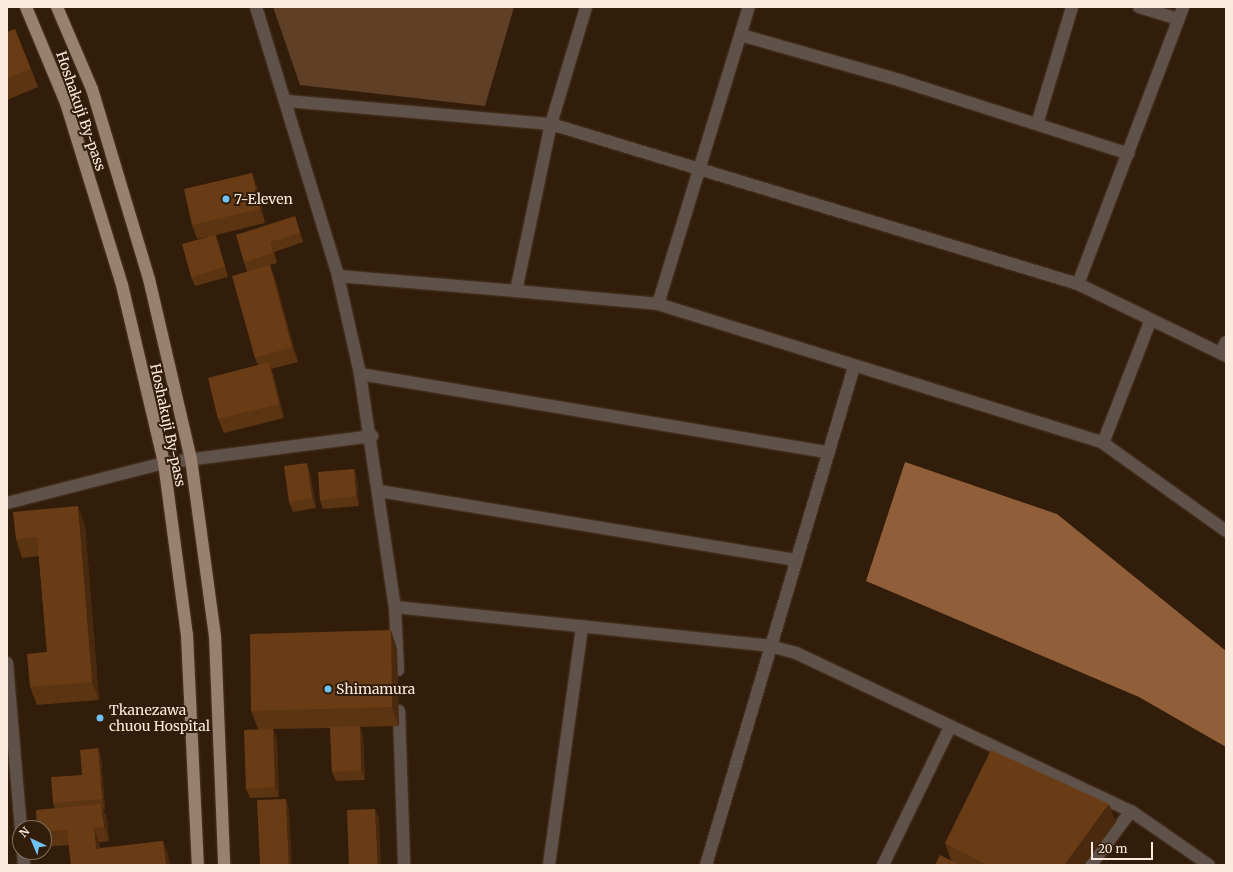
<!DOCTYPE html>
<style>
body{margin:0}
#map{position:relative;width:1233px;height:872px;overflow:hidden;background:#321c0a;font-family:Merriweather,serif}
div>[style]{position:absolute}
.green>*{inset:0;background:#603f27}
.water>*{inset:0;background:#905f39}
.roads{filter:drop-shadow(0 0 1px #4e3928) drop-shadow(0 0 1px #4e3928)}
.minor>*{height:12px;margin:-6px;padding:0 6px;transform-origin:6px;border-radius:6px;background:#5e524a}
.major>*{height:12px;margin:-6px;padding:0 6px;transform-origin:6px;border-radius:6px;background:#998170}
.wall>*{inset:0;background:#5b3412}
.shaded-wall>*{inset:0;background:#4a2a0f}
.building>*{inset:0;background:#6a3c15}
.dots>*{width:11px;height:11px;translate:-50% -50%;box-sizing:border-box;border:2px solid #321c0a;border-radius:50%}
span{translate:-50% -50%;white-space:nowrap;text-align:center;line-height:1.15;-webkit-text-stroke:4px #321c0a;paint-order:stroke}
.street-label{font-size:14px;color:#fbebdf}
.poi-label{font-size:14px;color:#fbebdf}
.left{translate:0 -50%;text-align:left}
.frame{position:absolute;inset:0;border:8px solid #fbebdf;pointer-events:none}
.north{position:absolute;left:12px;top:820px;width:40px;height:40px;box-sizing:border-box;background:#321c0a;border:1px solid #826f5f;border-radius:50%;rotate:316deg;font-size:11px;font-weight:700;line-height:16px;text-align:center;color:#fbebdf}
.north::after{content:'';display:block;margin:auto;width:14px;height:18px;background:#6fc2f4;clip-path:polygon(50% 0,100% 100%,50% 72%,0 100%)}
.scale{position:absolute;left:1091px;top:842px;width:62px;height:18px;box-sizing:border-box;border:2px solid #fbebdf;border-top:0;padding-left:5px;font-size:12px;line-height:14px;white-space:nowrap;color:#fbebdf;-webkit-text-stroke:3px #321c0a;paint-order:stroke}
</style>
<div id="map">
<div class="green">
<div style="clip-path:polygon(273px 7px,514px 7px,485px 106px,300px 85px)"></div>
</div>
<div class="water">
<div style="clip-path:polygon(905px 462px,1057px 514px,1226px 651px,1226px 747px,1139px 697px,866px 581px)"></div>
</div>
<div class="roads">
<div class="minor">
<div style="left:256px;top:7px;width:281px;rotate:73deg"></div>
<div style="left:338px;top:276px;width:100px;rotate:77.3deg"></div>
<div style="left:360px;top:374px;width:236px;rotate:81.5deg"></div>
<div style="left:395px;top:607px;width:63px;rotate:87.3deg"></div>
<div style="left:1139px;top:7px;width:41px;rotate:17.1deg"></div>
<div style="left:741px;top:35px;width:167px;rotate:15.9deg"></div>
<div style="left:902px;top:81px;width:238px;rotate:17.8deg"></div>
<div style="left:287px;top:101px;width:265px;rotate:5deg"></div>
<div style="left:551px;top:124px;width:551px;rotate:16.89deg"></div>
<div style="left:1078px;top:284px;width:165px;rotate:25.9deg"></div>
<div style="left:1037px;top:124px;width:122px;rotate:-73.3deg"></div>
<div style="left:338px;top:276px;width:179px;rotate:4.8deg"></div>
<div style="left:516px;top:291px;width:171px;rotate:-78.2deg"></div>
<div style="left:551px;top:124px;width:122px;rotate:-73.3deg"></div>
<div style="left:1078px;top:284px;width:296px;rotate:-69.2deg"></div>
<div style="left:516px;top:291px;width:143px;rotate:5.2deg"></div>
<div style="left:658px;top:304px;width:466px;rotate:17.3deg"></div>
<div style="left:1103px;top:443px;width:151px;rotate:35.6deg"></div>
<div style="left:658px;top:304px;width:311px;rotate:-73deg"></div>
<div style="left:1221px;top:353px;width:12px;rotate:-66deg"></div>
<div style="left:360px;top:374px;width:474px;rotate:9.5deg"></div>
<div style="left:1103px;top:443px;width:130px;rotate:-68.8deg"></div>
<div style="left:379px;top:491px;width:423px;rotate:9.4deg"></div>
<div style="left:7px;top:503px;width:162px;rotate:-14.3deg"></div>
<div style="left:164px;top:463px;width:210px;rotate:-7.4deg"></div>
<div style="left:395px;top:607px;width:377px;rotate:5.9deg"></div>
<div style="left:770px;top:646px;width:27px;rotate:15deg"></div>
<div style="left:796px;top:653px;width:370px;rotate:25.3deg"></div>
<div style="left:1131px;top:811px;width:95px;rotate:34.7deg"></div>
<div style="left:7px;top:663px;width:166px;rotate:85.2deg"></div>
<div style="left:399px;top:711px;width:154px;rotate:88.1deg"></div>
<div style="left:23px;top:852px;width:13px;rotate:86deg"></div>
<div style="left:549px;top:865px;width:241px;rotate:-82.1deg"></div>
<div style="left:706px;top:865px;width:520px;rotate:-73.45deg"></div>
<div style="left:883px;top:865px;width:153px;rotate:-64.1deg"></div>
<div style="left:1091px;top:865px;width:67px;rotate:-53.5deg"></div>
</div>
<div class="major">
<div style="left:26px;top:7px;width:104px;rotate:67.4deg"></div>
<div style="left:66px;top:103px;width:190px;rotate:72.9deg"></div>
<div style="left:122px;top:285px;width:183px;rotate:76.7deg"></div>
<div style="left:164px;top:463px;width:174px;rotate:82.4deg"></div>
<div style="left:187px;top:635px;width:230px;rotate:87.3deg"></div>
<div style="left:57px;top:7px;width:89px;rotate:66.9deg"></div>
<div style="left:92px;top:89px;width:198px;rotate:73.3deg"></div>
<div style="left:149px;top:279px;width:185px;rotate:76.9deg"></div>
<div style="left:191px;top:459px;width:179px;rotate:82.3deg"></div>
<div style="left:215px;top:636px;width:229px;rotate:87.7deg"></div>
</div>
</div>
<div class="wall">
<div style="clip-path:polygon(7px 32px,31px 69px,38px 87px,7px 100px)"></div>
<div style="clip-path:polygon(252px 173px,257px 187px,265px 223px,216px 235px,219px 244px,228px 277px,195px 286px,191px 277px,207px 237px,197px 239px,192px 225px)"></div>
<div style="clip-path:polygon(295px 216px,303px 242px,274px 252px,277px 263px,266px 266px,270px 265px,275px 279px,298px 362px,271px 369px,274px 377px,284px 418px,224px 433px,218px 419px,258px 365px,255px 358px,247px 271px,244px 262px)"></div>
<div style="clip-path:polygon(354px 469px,357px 479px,359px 506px,323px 509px,320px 500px)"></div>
<div style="clip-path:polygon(310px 472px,316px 508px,293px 512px,289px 502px)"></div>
<div style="clip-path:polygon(85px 525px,99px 700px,37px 705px,30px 687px,47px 652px,39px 556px,22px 558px,16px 539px)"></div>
<div style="clip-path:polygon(391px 630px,397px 649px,399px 726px,360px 727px,363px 735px,365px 780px,336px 781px,332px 772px,330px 728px,273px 729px,277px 739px,279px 797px,250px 798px,246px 789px,258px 729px,251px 711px)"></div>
<div style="clip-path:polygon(98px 748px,101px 758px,105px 809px,103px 809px,107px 819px,109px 841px,99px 842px,100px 848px,163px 841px,168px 855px,170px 865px,71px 865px,69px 845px,44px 847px,44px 828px,55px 809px,53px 803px,82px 775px)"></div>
<div style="clip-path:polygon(1116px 822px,1084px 865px,935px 865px,951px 860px,945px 843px)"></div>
</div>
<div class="shaded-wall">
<div style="clip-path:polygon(252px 173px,257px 187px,265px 223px,260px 209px)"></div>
<div style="clip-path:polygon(215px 235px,219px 244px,228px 277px,225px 267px)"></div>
<div style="clip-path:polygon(270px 265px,275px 279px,298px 362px,292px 347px)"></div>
<div style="clip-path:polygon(269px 362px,274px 377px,284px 418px,279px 404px)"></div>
<div style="clip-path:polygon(307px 463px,310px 472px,316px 508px,312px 498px)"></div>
<div style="clip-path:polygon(354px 469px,357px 479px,359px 506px,356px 496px)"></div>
<div style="clip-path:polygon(78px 506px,85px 525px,99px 700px,92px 682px)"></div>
<div style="clip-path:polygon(391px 630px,397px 649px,399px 726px,392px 707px)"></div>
<div style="clip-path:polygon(360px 726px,363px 735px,365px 780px,361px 770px)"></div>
<div style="clip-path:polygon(273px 729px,277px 739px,279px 797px,275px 787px)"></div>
<div style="clip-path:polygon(98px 748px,101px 758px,105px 809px,102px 799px)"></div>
<div style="clip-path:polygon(286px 799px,289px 808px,292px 865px,289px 865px)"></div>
<div style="clip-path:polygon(101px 804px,107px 819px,109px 841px,104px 827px)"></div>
<div style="clip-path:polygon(1109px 804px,1116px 822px,1084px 865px,1064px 865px)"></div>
<div style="clip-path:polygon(375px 809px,379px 818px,381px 865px,378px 865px)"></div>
<div style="clip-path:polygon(94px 828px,99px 842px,101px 863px,96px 849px)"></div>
<div style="clip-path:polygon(163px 841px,168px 855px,170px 865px,166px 865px)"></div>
</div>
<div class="building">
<div style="clip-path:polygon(15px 29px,31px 69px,7px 78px,7px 32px)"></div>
<div style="clip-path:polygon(252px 173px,260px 209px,192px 225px,184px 189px)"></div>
<div style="clip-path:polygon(295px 216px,300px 233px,270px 242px,273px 253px,244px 262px,236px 235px)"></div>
<div style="clip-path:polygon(215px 235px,225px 267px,191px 277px,182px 244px)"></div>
<div style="clip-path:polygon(270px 265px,292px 347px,255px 358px,232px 276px)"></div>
<div style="clip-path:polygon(269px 362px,279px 404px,218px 419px,208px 378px)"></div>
<div style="clip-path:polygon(307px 463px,312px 498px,289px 502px,284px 466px)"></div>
<div style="clip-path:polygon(354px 469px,356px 496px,320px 500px,318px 472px)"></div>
<div style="clip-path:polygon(78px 506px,92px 682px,30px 687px,27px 654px,47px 652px,37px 537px,16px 539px,13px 512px)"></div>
<div style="clip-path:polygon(391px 630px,392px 707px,251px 711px,250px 634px)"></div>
<div style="clip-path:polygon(360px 726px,361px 770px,332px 772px,330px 727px)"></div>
<div style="clip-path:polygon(273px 729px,275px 787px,246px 789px,244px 730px)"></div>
<div style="clip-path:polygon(98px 748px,102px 799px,53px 803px,51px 777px,82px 775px,80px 750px)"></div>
<div style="clip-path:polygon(991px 750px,1109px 804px,1064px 865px,987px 865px,945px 843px)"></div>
<div style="clip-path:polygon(286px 799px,289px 865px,260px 865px,257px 800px)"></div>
<div style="clip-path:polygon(101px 804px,104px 827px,94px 828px,96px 849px,163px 841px,166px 865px,71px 865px,67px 830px,44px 832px,44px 828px,37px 828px,36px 810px)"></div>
<div style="clip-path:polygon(375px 809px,378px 865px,349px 865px,347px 810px)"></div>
<div style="clip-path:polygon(940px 855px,960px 865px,935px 865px)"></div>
</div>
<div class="dots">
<div style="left:226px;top:199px;background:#6fc2f4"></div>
<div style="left:328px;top:689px;background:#6fc2f4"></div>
<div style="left:100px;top:718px;background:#6fc2f4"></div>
</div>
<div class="street-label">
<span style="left:81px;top:111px;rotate:71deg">Hoshakuji By-pass</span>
<span style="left:168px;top:425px;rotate:78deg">Hoshakuji By-pass</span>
</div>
<div class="poi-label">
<span class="left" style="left:234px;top:199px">7-Eleven</span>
<span class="left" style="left:336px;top:689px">Shimamura</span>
<span class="left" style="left:109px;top:718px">Tkanezawa<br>chuou Hospital</span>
</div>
<div class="frame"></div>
<div class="north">N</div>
<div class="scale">20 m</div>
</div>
